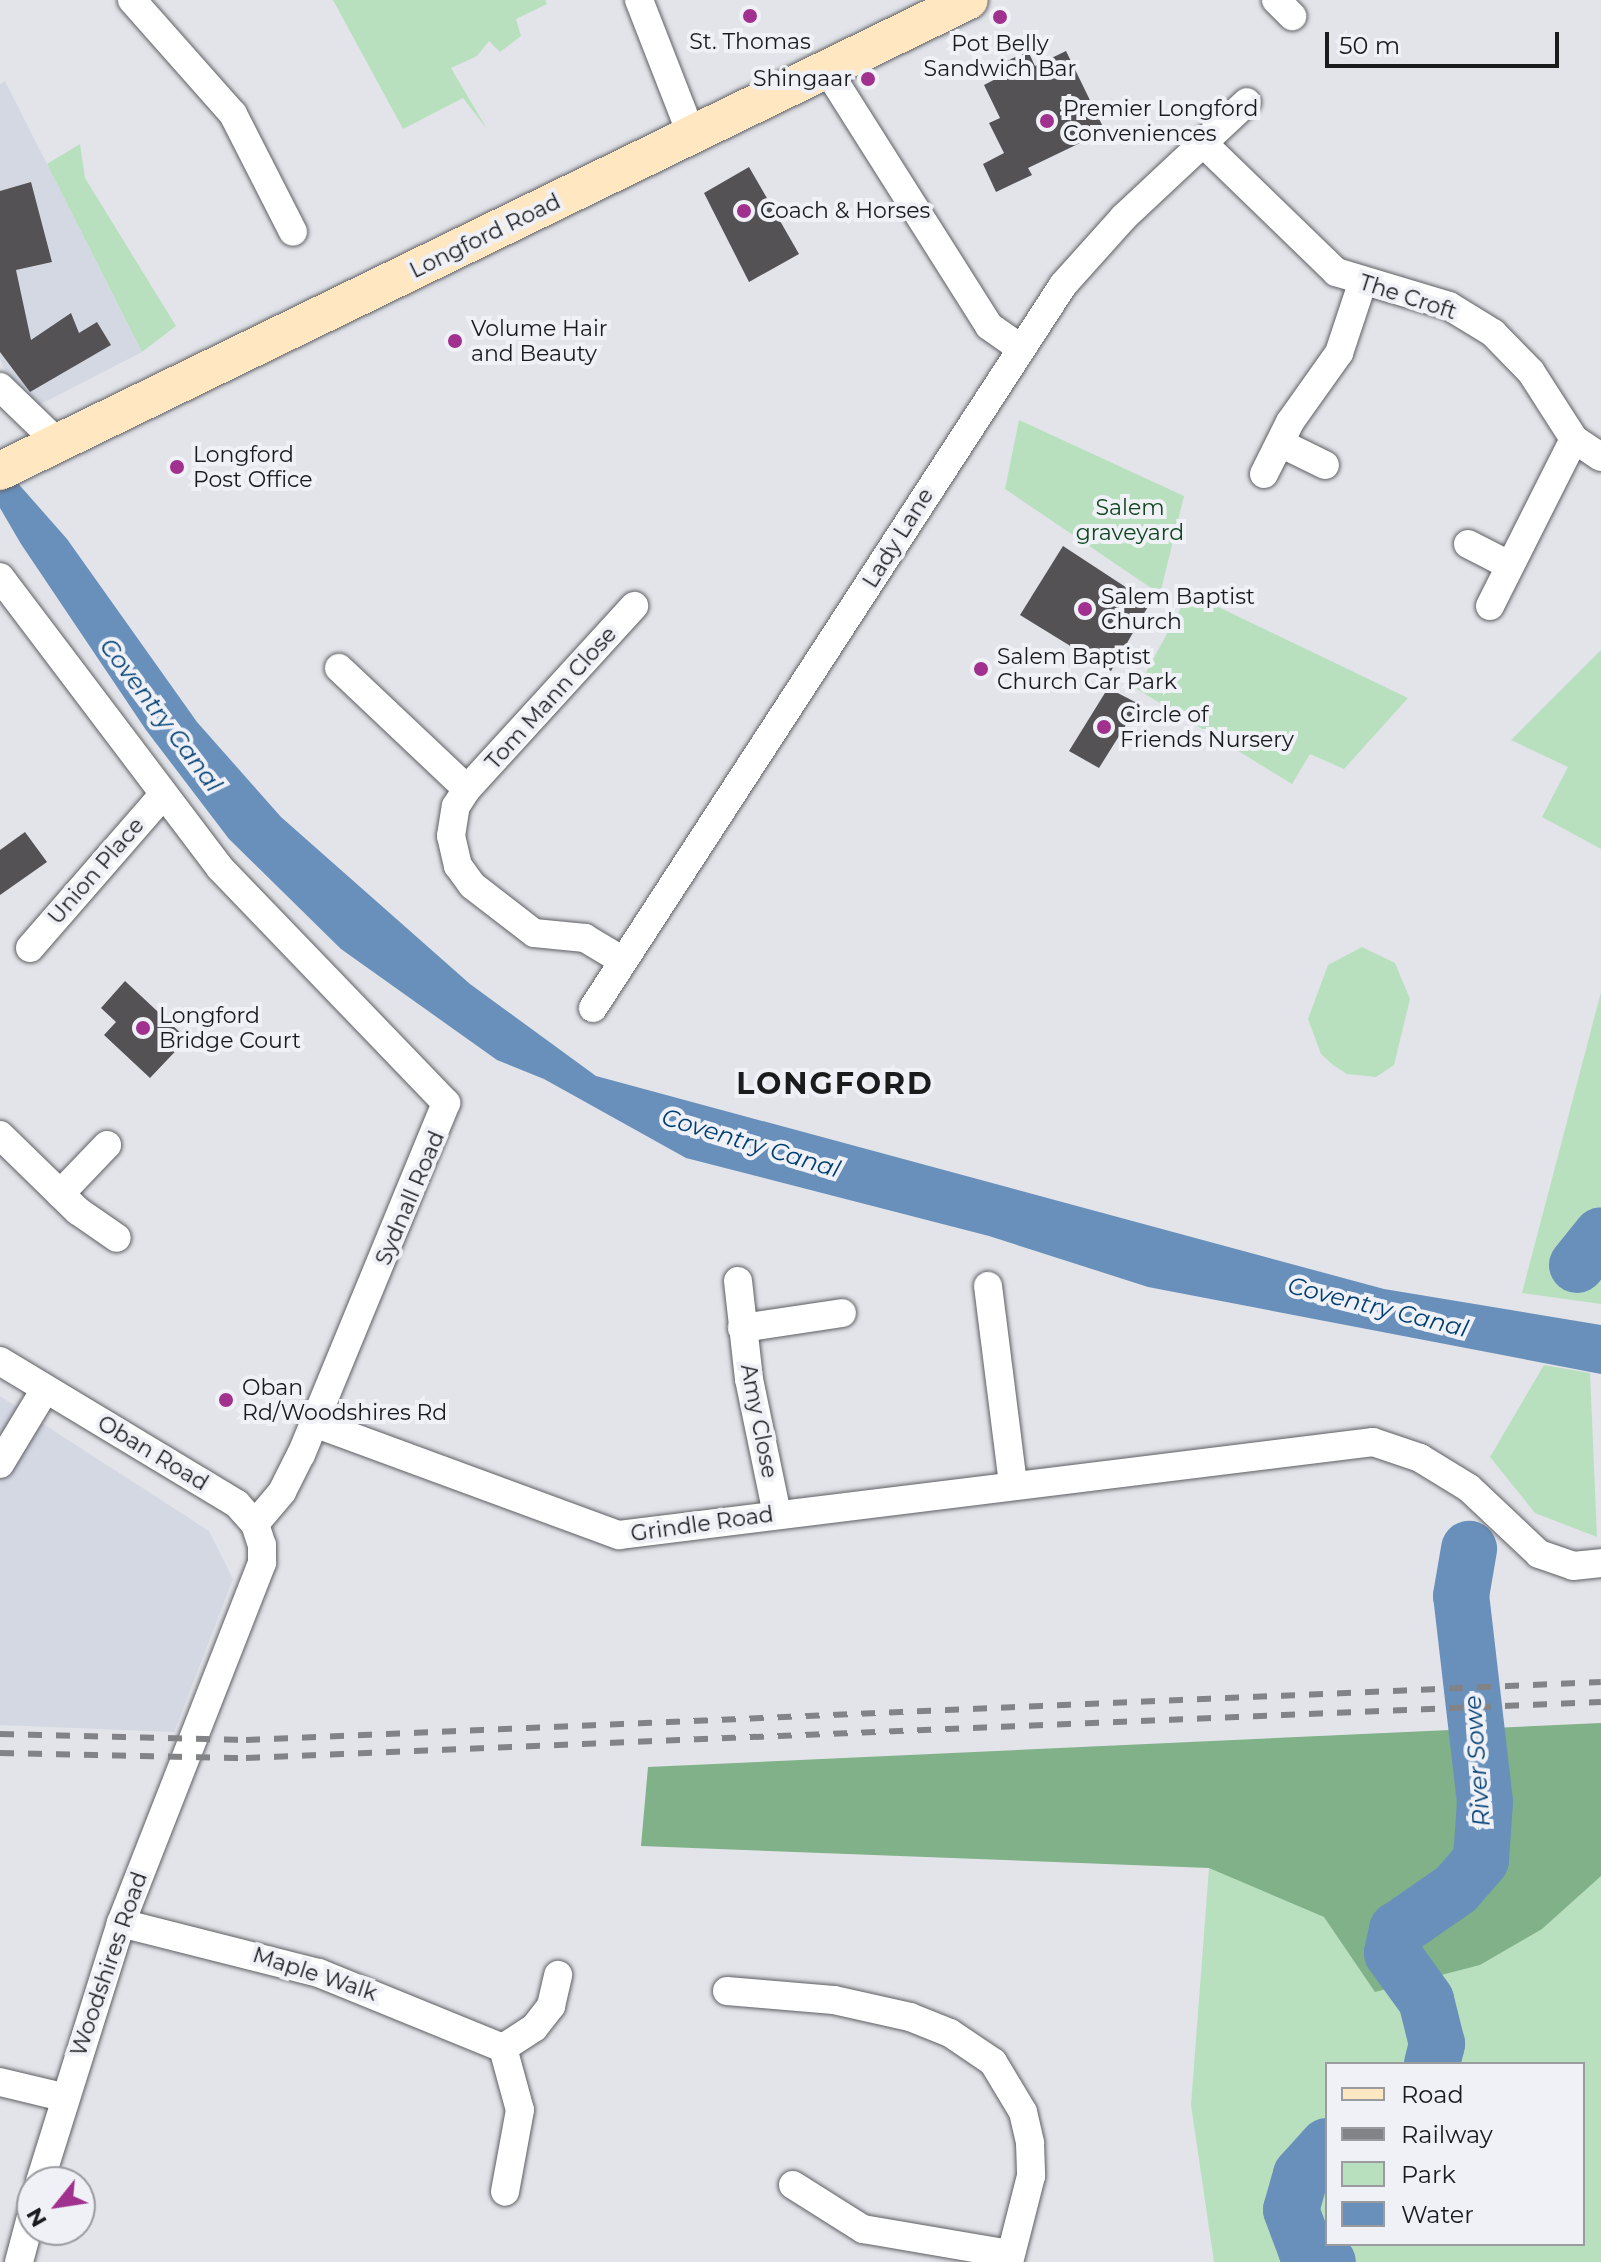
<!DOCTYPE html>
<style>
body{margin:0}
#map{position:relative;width:1601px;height:2262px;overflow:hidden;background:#e2e4e9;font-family:Montserrat,sans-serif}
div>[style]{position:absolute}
.built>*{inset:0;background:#d3d8e3}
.green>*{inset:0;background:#b8e0be}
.forest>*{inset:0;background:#80b189}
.water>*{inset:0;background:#6990bb}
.river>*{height:56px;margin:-28px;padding:0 28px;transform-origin:28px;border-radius:28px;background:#6990bb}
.building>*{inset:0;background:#545255}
.roads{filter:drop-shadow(0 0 2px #5e5f63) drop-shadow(0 0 2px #5e5f63)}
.minor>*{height:28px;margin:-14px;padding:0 14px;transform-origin:14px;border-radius:14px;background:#fff}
.secondary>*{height:38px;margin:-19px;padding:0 19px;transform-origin:19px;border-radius:19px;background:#fee7c1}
.rail>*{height:6px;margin-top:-3px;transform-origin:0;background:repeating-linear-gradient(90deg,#818386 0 14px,transparent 0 28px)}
.dots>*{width:22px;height:22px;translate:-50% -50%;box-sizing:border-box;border:4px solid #eff1f6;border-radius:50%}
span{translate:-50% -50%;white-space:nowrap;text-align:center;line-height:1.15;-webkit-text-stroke:8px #eff1f6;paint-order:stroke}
.poi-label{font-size:22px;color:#1a1b1d}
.right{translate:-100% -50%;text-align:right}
.left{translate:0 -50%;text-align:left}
.street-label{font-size:22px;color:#1a1b1d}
.park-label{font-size:22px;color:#104721}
.water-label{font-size:24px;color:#003f74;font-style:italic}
.district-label{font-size:30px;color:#1a1b1d;font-weight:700;letter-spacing:2px}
.legend{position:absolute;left:1325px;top:2062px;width:260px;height:184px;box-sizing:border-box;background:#eff1f6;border:2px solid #9a9b9f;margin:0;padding:10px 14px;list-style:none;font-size:24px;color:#1a1b1d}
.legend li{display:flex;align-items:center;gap:16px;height:40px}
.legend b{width:40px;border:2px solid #9a9b9f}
.north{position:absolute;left:16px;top:2166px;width:80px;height:80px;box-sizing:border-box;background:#eff1f6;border:2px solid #9a9b9f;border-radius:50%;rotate:240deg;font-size:22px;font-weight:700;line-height:32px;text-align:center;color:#1a1b1d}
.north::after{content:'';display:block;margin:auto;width:28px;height:36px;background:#a1318e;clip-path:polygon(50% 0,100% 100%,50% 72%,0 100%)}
.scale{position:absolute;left:1325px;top:32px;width:234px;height:36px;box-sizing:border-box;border:4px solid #1a1b1d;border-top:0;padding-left:10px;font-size:24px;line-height:28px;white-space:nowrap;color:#1a1b1d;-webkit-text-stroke:6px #eff1f6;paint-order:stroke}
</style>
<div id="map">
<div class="built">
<div style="clip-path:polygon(5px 81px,142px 352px,37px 406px,17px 398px,0 359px,0 84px)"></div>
<div style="clip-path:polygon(0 1396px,209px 1531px,233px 1579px,174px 1732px,0 1725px)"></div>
</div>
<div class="green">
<div style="clip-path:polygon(333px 0,545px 0,547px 4px,516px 19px,521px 36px,500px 52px,489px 41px,477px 56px,451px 68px,487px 129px,463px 98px,403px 129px)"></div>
<div style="clip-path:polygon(80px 144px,85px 178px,176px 326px,142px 352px,47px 164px)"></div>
<div style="clip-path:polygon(1019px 420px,1184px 496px,1160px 594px,1005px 489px)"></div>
<div style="clip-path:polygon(1189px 593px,1408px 698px,1344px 769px,1310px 754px,1292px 784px,1137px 689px)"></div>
<div style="clip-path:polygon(1601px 650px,1601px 849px,1542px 817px,1568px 767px,1511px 740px)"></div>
<div style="clip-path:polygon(1362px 947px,1395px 963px,1410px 999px,1394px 1065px,1376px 1077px,1347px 1074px,1333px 1065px,1321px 1054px,1308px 1019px,1328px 965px)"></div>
<div style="clip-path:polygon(1601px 992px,1601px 1304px,1522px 1293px)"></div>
<div style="clip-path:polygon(1544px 1365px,1590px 1373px,1597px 1537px,1535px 1513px,1490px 1457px)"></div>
<div style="clip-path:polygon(evenodd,1601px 1745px,1601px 2262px,1214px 2262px,1191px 2105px,1209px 1868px,1326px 1844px,1601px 1745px,1327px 2064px,1583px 2064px,1583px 2244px,1327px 2244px,1327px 2064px)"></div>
</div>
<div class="forest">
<div style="clip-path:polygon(1601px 1723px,1601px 1876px,1542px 1929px,1480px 1965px,1375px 1992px,1324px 1917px,1209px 1868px,641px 1846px,648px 1767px)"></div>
</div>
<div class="water">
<div style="clip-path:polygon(0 463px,67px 539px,197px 722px,281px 817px,470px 984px,596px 1076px,1384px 1289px,1601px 1325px,1601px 1374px,1148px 1287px,989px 1236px,686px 1158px,544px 1079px,497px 1060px,341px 949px,229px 839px,146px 730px,21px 544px,0 508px)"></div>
</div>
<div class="river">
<div style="left:1577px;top:1265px;width:38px;rotate:-51deg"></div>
<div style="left:1432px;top:2064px;width:21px;rotate:-76deg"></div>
<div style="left:1437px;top:2044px;width:45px;rotate:-104deg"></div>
<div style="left:1426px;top:2000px;width:58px;rotate:-125.9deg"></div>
<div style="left:1392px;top:1953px;width:24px;rotate:-78deg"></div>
<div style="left:1397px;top:1930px;width:72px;rotate:-34.8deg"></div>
<div style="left:1456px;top:1889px;width:38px;rotate:-49deg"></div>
<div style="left:1481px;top:1860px;width:58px;rotate:-86.1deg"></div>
<div style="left:1485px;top:1802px;width:207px;rotate:-96.6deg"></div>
<div style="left:1461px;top:1596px;width:48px;rotate:-80.3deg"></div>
<div style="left:1327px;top:2146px;width:39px;rotate:132deg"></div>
<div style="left:1301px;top:2175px;width:36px;rotate:106deg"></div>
<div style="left:1291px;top:2210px;width:43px;rotate:69.4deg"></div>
<div style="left:1306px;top:2250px;width:25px;rotate:29deg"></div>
</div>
<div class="building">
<div style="clip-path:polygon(1028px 51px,1035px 66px,1066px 51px,1105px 131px,1028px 168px,1032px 175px,996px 192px,983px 164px,1004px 153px,989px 123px,1000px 118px,984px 85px,1009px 72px,1005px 62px)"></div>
<div style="clip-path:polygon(749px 167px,799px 254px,749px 282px,704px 193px)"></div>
<div style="clip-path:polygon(31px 182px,52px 262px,16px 270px,31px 340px,71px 313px,79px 333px,97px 322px,111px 345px,30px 392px,0 352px,0 191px)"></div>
<div style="clip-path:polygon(1063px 546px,1150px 603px,1111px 671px,1020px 615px)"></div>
<div style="clip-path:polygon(1108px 688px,1139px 704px,1099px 768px,1069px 751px)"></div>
<div style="clip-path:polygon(25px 832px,47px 862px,0 895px,0 850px)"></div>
<div style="clip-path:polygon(125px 981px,187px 1039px,150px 1078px,104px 1035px,116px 1022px,101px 1008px)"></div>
</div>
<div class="roads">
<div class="minor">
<div style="left:132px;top:0;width:152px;rotate:48.5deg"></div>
<div style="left:233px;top:114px;width:132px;rotate:63deg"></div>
<div style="left:639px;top:0;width:146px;rotate:68.7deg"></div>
<div style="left:1276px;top:0;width:23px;rotate:45deg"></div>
<div style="left:826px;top:68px;width:305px;rotate:57.7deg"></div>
<div style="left:989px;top:326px;width:37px;rotate:35deg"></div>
<div style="left:1204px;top:144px;width:184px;rotate:44.1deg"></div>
<div style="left:1336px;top:272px;width:118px;rotate:16.7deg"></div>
<div style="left:1449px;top:306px;width:52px;rotate:31.5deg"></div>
<div style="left:1493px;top:333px;width:54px;rotate:45.7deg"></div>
<div style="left:1531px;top:372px;width:80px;rotate:57.3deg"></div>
<div style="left:1574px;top:439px;width:32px;rotate:34deg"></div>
<div style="left:0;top:387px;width:81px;rotate:44deg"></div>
<div style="left:1280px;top:443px;width:50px;rotate:26.1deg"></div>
<div style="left:1264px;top:474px;width:58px;rotate:-63.4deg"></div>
<div style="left:1290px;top:422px;width:85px;rotate:-54.6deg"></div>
<div style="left:1339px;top:353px;width:73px;rotate:-71.6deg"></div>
<div style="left:1468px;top:544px;width:46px;rotate:27.1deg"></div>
<div style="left:0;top:577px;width:365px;rotate:52.9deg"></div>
<div style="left:220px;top:868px;width:326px;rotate:46.1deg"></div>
<div style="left:446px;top:1103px;width:380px;rotate:112.4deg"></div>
<div style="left:301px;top:1454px;width:42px;rotate:116.6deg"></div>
<div style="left:282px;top:1492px;width:42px;rotate:130.2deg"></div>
<div style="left:1490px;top:606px;width:187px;rotate:-63.3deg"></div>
<div style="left:339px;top:668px;width:176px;rotate:43.4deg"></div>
<div style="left:30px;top:948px;width:203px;rotate:-49deg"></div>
<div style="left:620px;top:959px;width:41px;rotate:-149deg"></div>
<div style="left:585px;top:938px;width:51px;rotate:-174.4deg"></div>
<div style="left:534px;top:933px;width:78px;rotate:-142.3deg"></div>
<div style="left:472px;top:885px;width:24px;rotate:-126deg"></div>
<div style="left:458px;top:866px;width:31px;rotate:-103deg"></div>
<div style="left:451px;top:836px;width:30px;rotate:-81deg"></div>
<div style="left:456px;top:806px;width:20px;rotate:-57deg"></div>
<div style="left:467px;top:789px;width:248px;rotate:-47.6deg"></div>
<div style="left:593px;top:1008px;width:862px;rotate:-56.97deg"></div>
<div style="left:1063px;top:285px;width:91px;rotate:-48.1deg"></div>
<div style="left:1124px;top:217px;width:168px;rotate:-43.1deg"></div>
<div style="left:0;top:1135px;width:109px;rotate:44.3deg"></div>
<div style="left:78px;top:1211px;width:47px;rotate:34.7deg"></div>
<div style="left:60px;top:1194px;width:68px;rotate:-46.2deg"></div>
<div style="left:738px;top:1281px;width:99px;rotate:83.6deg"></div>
<div style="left:749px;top:1379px;width:138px;rotate:78.3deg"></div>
<div style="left:988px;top:1286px;width:199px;rotate:82.8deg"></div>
<div style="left:742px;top:1328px;width:101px;rotate:-8.5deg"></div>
<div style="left:0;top:1361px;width:277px;rotate:31.1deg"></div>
<div style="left:237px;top:1504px;width:27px;rotate:48deg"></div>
<div style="left:255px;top:1524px;width:22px;rotate:72deg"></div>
<div style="left:262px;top:1545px;width:18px;rotate:90deg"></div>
<div style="left:262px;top:1563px;width:387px;rotate:111.4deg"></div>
<div style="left:121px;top:1923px;width:271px;rotate:107.4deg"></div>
<div style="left:314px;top:1423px;width:325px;rotate:20.2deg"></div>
<div style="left:619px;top:1535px;width:760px;rotate:-7.03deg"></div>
<div style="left:1373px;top:1442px;width:50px;rotate:18.8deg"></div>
<div style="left:1420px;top:1458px;width:57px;rotate:31.5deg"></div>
<div style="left:1469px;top:1488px;width:96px;rotate:43.3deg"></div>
<div style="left:1539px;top:1554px;width:36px;rotate:19deg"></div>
<div style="left:1573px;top:1566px;width:28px;rotate:-6deg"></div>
<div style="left:0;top:1464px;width:85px;rotate:-58.9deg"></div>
<div style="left:121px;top:1923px;width:204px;rotate:14.2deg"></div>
<div style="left:319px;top:1973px;width:199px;rotate:22.2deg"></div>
<div style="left:503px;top:2048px;width:64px;rotate:74.7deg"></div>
<div style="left:520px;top:2110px;width:83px;rotate:100.4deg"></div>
<div style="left:727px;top:1991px;width:107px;rotate:4.8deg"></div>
<div style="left:834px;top:2000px;width:78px;rotate:12.6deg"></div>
<div style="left:910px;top:2017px;width:43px;rotate:21.8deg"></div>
<div style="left:950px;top:2033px;width:52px;rotate:34deg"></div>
<div style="left:993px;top:2062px;width:58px;rotate:59deg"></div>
<div style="left:1023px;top:2112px;width:32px;rotate:77deg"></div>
<div style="left:1030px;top:2143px;width:33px;rotate:88deg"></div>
<div style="left:1031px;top:2176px;width:89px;rotate:104.3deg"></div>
<div style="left:503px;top:2048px;width:37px;rotate:-33deg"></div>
<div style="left:534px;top:2028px;width:28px;rotate:-52deg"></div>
<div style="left:551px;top:2006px;width:32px;rotate:-77deg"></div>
<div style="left:0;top:2082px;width:65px;rotate:13.4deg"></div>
<div style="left:793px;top:2185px;width:83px;rotate:32.2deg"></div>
<div style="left:863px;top:2229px;width:149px;rotate:9.7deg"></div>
<div style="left:19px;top:2262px;width:51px;rotate:-75.1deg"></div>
</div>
<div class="secondary">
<div style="left:0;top:471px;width:1077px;rotate:-25.92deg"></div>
</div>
</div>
<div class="rail">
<div style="left:0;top:1734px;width:246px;rotate:1.4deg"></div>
<div style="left:246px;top:1740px;width:1356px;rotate:-2.45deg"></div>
<div style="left:0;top:1753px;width:246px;rotate:1.2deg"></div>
<div style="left:246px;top:1758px;width:1356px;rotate:-2.37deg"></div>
</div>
<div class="dots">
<div style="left:750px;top:16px;background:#a1318e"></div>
<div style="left:1000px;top:17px;background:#a1318e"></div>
<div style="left:868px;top:79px;background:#a1318e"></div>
<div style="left:1047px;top:121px;background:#a1318e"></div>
<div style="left:744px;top:211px;background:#a1318e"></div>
<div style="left:455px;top:341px;background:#a1318e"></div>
<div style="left:177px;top:467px;background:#a1318e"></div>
<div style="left:1085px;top:609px;background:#a1318e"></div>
<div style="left:981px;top:669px;background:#a1318e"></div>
<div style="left:1104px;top:727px;background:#a1318e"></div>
<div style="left:143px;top:1028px;background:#a1318e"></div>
<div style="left:226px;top:1400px;background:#a1318e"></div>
</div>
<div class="poi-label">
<span style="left:750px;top:42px">St. Thomas</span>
<span style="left:1000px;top:56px">Pot Belly<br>Sandwich Bar</span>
<span class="right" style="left:852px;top:79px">Shingaar</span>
<span class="left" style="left:1063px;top:121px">Premier Longford<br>Conveniences</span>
<span class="left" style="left:760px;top:211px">Coach &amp; Horses</span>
<span class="left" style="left:471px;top:341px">Volume Hair<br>and Beauty</span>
<span class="left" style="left:193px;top:467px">Longford<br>Post Office</span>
<span class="left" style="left:1101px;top:609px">Salem Baptist<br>Church</span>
<span class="left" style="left:997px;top:669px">Salem Baptist<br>Church Car Park</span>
<span class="left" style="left:1120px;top:727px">Circle of<br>Friends Nursery</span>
<span class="left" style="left:159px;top:1028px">Longford<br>Bridge Court</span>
<span class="left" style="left:242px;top:1400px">Oban<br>Rd/Woodshires Rd</span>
</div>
<div class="street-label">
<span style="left:485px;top:236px;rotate:-26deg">Longford Road</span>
<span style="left:1408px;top:297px;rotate:18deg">The Croft</span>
<span style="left:898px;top:538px;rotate:-58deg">Lady Lane</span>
<span style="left:551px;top:698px;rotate:-48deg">Tom Mann Close</span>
<span style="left:96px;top:871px;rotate:-49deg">Union Place</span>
<span style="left:410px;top:1198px;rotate:-67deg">Sydnall Road</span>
<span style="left:759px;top:1421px;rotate:79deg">Amy Close</span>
<span style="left:153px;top:1453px;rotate:31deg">Oban Road</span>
<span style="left:702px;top:1524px;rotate:-8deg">Grindle Road</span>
<span style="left:109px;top:1964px;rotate:-71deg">Woodshires Road</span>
<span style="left:315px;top:1974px;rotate:18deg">Maple Walk</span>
</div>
<div class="park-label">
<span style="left:1130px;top:520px">Salem<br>graveyard</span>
</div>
<div class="water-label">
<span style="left:161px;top:715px;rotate:53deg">Coventry Canal</span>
<span style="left:751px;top:1143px;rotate:17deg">Coventry Canal</span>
<span style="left:1378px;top:1307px;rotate:14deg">Coventry Canal</span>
<span style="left:1477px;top:1761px;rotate:-94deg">River Sowe</span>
</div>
<div class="district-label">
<span style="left:835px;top:1084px">LONGFORD</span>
</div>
<ul class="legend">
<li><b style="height:10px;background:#fee7c1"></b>Road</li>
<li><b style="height:10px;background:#818386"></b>Railway</li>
<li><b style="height:22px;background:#b8e0be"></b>Park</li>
<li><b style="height:22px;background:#6990bb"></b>Water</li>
</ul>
<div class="north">N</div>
<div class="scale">50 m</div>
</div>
